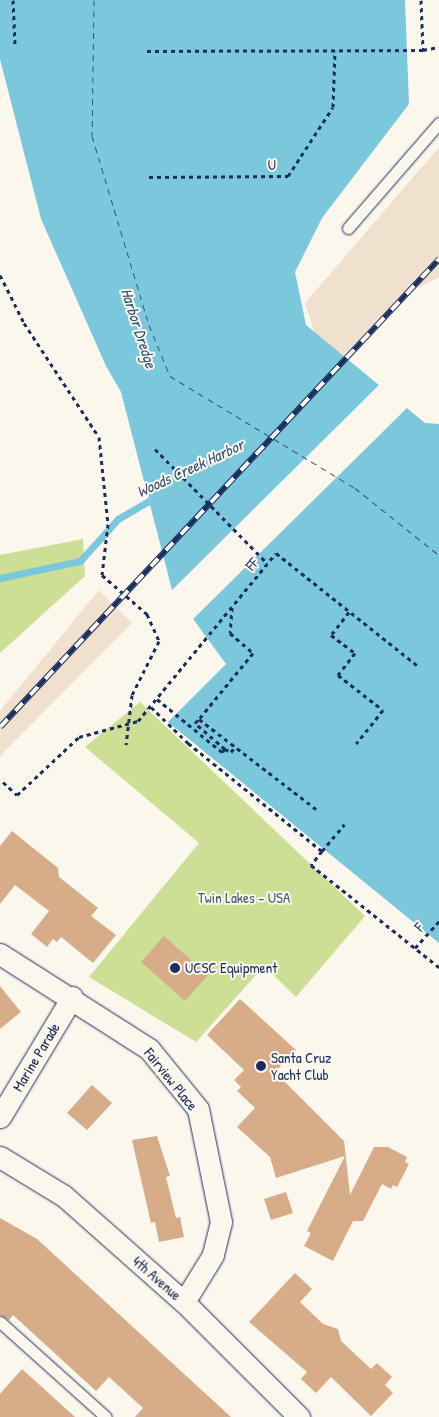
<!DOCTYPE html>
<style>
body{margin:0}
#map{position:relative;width:439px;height:1417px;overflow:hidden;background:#fbf7ec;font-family:"Patrick Hand",sans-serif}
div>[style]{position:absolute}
.built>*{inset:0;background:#f0e0ce}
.green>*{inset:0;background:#ccdf94}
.water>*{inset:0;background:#7bc7db}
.pier>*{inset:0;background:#fbf7ec}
.stream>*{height:7px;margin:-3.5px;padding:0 3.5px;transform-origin:3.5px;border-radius:3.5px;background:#7bc7db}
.ferry>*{height:1px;margin-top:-0.5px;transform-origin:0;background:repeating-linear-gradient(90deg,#33557d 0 6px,transparent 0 11px)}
.building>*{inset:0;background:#d7ac88}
.path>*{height:3px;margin-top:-1.5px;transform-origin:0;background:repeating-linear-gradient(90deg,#1b2f5e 0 4px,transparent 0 8px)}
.roads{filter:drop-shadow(0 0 1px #1b2f5e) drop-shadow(0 0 1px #1b2f5e)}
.lane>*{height:11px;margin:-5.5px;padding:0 5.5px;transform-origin:5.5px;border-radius:5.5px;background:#fbf7ec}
.street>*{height:21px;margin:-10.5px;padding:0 10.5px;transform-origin:10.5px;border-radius:10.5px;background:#fbf7ec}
.rail>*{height:5.5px;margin-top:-2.75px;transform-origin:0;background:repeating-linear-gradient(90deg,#fbf7ec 0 11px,#1b2f5e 0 22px);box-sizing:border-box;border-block:1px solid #1b2f5e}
.dots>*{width:14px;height:14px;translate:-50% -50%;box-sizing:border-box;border:2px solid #fbf7ec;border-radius:50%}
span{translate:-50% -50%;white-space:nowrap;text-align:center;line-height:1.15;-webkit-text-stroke:4px #fbf7ec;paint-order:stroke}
.street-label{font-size:15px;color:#1b2f5e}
.park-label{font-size:15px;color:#475b6c}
.poi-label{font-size:15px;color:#1b2f5e}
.left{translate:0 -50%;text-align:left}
.water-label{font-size:16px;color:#33557d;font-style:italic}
</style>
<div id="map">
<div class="built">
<div style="clip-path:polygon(439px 147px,439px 277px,410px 292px,318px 379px,316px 337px,305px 303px)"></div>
<div style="clip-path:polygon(99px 590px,132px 623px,0 756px,0 711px)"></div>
</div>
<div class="green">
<div style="clip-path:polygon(83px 539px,85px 576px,0 653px,0 555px)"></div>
<div style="clip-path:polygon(140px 702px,365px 916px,296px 997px,264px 966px,196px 1042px,89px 977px,199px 843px,85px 747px)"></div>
</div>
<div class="water">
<div style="clip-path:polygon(0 0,405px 0,409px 104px,322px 218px,295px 272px,306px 325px,425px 423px,439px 424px,439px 943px,168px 722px,226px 664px,172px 590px,121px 392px,106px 366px,41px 219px,0 59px)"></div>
</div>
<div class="pier">
<div style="clip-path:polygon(381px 383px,409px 406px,191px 621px,170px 592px)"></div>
</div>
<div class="stream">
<div style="left:0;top:578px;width:82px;rotate:-12deg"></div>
<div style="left:80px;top:561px;width:57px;rotate:-47.9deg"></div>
<div style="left:118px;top:519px;width:45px;rotate:-30.5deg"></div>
</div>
<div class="ferry">
<div style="left:94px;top:0;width:136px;rotate:90.8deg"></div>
<div style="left:92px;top:136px;width:197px;rotate:73.2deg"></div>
<div style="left:149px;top:325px;width:55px;rotate:67.6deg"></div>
<div style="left:170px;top:376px;width:216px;rotate:31.2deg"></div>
<div style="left:355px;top:488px;width:107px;rotate:38.6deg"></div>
</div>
<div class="building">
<div style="clip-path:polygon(12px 831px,58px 868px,59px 877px,98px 908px,91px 916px,116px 935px,93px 963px,61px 937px,57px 942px,53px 939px,47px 947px,31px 934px,49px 911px,15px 885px,0 904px,0 846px)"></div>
<div style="clip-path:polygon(164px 936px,208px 975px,185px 1001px,141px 962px)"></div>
<div style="clip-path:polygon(0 986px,21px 1012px,0 1029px)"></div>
<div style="clip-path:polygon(240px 999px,296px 1050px,275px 1072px,344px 1141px,350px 1195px,374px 1147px,388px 1147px,407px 1157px,405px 1162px,409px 1164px,397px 1187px,393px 1185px,391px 1189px,382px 1184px,363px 1221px,353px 1221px,333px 1261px,304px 1246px,311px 1233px,307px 1231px,345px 1156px,276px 1178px,270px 1157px,237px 1127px,255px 1108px,237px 1091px,241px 1087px,234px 1080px,244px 1070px,207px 1035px)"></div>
<div style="clip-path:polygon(92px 1085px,112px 1103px,87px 1130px,67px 1113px)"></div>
<div style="clip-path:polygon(157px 1136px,170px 1176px,166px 1177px,176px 1218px,180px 1217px,184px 1237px,159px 1242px,155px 1222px,151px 1223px,132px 1140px)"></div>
<div style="clip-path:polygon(286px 1192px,293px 1213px,271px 1220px,264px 1199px)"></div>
<div style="clip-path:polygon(0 1218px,37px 1239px,231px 1417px,135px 1417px,143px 1408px,109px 1377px,96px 1391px,13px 1315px,9px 1320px,0 1315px)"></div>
<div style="clip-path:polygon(295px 1273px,312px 1289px,300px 1302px,323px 1324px,338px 1329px,341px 1341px,371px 1369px,377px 1363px,392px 1377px,385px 1385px,393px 1393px,371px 1416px,331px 1377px,316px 1393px,301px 1379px,307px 1372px,249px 1322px)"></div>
<div style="clip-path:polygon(22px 1369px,75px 1417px,0 1417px,0 1394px)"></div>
</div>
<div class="path">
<div style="left:13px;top:0;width:44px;rotate:87.4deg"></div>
<div style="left:421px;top:0;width:50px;rotate:87.7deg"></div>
<div style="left:423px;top:50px;width:16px;rotate:-11deg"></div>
<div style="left:147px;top:51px;width:276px;rotate:-0.2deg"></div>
<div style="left:149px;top:177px;width:139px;rotate:-0.4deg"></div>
<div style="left:288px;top:176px;width:82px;rotate:-56.9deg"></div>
<div style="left:333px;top:107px;width:56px;rotate:-88deg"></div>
<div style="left:0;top:275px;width:54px;rotate:63.4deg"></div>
<div style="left:24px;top:323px;width:136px;rotate:56.7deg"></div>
<div style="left:99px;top:437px;width:87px;rotate:84.1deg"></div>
<div style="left:108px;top:524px;width:51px;rotate:96.7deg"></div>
<div style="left:102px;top:575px;width:60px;rotate:40.9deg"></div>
<div style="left:147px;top:614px;width:30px;rotate:66deg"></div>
<div style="left:159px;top:641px;width:60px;rotate:116.6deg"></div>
<div style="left:132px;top:695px;width:50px;rotate:96.8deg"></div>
<div style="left:155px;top:449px;width:160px;rotate:45.5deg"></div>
<div style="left:232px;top:607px;width:26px;rotate:94deg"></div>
<div style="left:230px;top:633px;width:30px;rotate:41deg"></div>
<div style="left:253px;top:653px;width:85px;rotate:129.3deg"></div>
<div style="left:199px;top:719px;width:149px;rotate:37.6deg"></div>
<div style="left:349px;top:612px;width:29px;rotate:128deg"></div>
<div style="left:331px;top:635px;width:30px;rotate:37deg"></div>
<div style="left:355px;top:653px;width:28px;rotate:128deg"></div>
<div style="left:338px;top:675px;width:57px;rotate:37.9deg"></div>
<div style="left:383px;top:710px;width:43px;rotate:128.5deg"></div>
<div style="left:157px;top:699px;width:84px;rotate:39.2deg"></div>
<div style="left:222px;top:752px;width:4px;rotate:-45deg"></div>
<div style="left:225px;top:749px;width:40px;rotate:-139deg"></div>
<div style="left:195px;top:723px;width:6px;rotate:-45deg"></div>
<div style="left:151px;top:707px;width:52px;rotate:44.2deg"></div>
<div style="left:188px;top:743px;width:172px;rotate:38.9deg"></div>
<div style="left:322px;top:851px;width:18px;rotate:128deg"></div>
<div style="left:311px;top:865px;width:164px;rotate:38.6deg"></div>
<div style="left:225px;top:749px;width:7px;rotate:27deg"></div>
<div style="left:231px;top:752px;width:5px;rotate:-53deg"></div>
<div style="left:3px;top:782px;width:19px;rotate:43deg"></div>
<div style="left:17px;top:795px;width:85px;rotate:-43.1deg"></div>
<div style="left:79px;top:737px;width:61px;rotate:-15.2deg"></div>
<div style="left:138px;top:721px;width:217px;rotate:-50.6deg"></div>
<div style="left:276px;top:553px;width:180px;rotate:38.5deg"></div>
<div style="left:322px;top:851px;width:35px;rotate:-50deg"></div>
<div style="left:415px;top:948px;width:36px;rotate:-48deg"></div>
</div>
<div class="roads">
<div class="lane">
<div style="left:348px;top:228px;width:139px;rotate:-49.1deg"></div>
<div style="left:0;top:1322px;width:142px;rotate:41.9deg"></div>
</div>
<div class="street">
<div style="left:0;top:954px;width:177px;rotate:32.5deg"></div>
<div style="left:149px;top:1049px;width:77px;rotate:50.8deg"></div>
<div style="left:198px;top:1109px;width:115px;rotate:78.5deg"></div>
<div style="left:221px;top:1222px;width:34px;rotate:104deg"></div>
<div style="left:213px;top:1255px;width:55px;rotate:121.7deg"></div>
<div style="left:0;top:1117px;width:140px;rotate:-59deg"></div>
<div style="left:0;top:1157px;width:75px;rotate:31.4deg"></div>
<div style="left:64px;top:1196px;width:160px;rotate:41.5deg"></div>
<div style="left:184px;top:1302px;width:163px;rotate:45deg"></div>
</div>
</div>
<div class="rail">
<div style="left:0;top:727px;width:642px;rotate:-46.83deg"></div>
</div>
<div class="dots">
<div style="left:175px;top:968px;background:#1b2f5e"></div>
<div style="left:261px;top:1066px;background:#1b2f5e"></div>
</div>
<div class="street-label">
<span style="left:272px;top:165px">U</span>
<span style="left:252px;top:564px;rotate:-50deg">FF</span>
<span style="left:419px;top:927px;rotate:-50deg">F</span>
<span style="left:36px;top:1057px;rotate:-59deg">Marine Parade</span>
<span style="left:171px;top:1079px;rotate:51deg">Fairview Place</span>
<span style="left:157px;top:1278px;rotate:41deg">4th Avenue</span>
</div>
<div class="park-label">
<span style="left:244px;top:898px">Twin Lakes - USA</span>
</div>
<div class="poi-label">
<span class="left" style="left:185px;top:968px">UCSC Equipment</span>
<span class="left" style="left:271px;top:1066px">Santa Cruz<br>Yacht Club</span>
</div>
<div class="water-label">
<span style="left:139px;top:328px;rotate:72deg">Harbor Dredge</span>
<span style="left:190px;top:468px;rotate:-25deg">Woods Creek Harbor</span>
</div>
</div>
